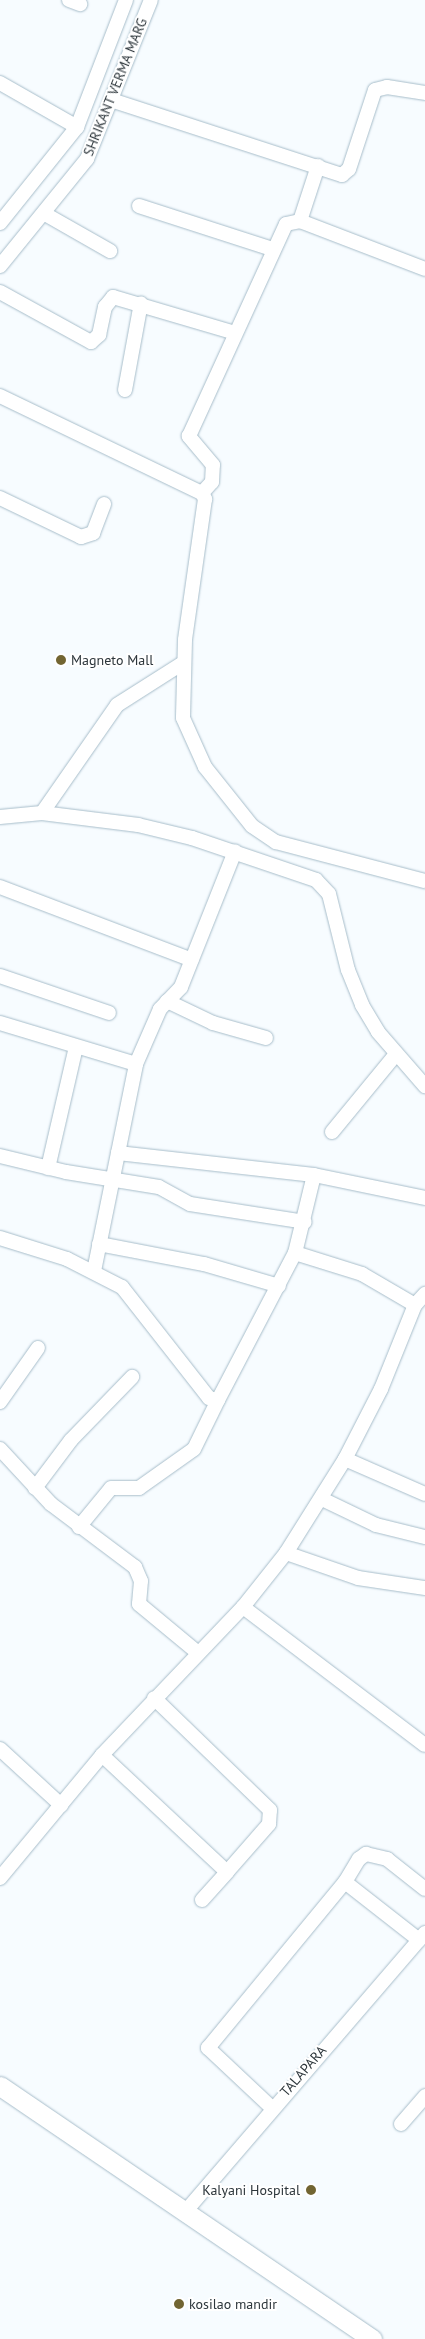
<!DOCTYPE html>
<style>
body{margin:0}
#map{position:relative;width:425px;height:2339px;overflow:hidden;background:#f7fcff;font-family:"PT Sans",sans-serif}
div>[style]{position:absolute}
.roads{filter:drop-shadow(0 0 1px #a7bdca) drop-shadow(0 0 1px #a7bdca)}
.minor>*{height:14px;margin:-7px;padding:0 7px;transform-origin:7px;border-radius:7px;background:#fff}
.major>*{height:19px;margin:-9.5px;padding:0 9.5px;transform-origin:9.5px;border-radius:9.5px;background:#fff}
.dots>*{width:14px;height:14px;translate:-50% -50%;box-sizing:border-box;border:2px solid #fff;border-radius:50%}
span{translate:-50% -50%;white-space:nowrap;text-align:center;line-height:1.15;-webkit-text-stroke:4px #fff;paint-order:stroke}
.street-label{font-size:14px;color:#2d363b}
.poi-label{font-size:14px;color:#2d363b}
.left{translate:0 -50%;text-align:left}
.right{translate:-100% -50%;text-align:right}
</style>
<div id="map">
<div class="roads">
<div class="minor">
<div style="left:69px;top:0;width:12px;rotate:20deg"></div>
<div style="left:0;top:83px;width:89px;rotate:29.7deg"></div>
<div style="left:111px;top:100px;width:243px;rotate:18deg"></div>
<div style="left:342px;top:175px;width:9px;rotate:-41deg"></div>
<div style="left:349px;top:169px;width:83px;rotate:-71.8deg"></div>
<div style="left:375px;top:90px;width:12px;rotate:-14deg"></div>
<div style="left:387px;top:87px;width:38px;rotate:9deg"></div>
<div style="left:139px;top:206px;width:140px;rotate:17.9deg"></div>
<div style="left:45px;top:214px;width:75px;rotate:29.6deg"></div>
<div style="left:300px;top:221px;width:58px;rotate:-71.9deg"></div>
<div style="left:0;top:223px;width:123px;rotate:-51.3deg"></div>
<div style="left:77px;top:127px;width:136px;rotate:-68.9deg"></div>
<div style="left:0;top:266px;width:138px;rotate:-50.9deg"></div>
<div style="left:87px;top:159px;width:171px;rotate:-68.1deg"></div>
<div style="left:0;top:292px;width:104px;rotate:28.8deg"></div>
<div style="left:91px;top:342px;width:11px;rotate:-41deg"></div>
<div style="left:99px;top:335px;width:29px;rotate:-78deg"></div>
<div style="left:105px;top:307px;width:13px;rotate:-51deg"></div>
<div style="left:113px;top:297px;width:127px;rotate:16.4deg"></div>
<div style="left:125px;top:390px;width:88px;rotate:-79.6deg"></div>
<div style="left:0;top:396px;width:224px;rotate:25.7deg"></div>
<div style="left:202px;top:493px;width:7px;rotate:63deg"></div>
<div style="left:205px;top:499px;width:142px;rotate:98.1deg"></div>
<div style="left:185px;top:640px;width:78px;rotate:91.5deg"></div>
<div style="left:183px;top:718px;width:54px;rotate:65.8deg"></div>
<div style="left:205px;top:767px;width:75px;rotate:51.5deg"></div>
<div style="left:252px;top:826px;width:29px;rotate:34deg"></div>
<div style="left:276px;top:842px;width:154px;rotate:14.7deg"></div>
<div style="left:202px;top:493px;width:15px;rotate:-48deg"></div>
<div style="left:212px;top:482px;width:17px;rotate:-87deg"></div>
<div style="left:213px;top:465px;width:38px;rotate:-130deg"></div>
<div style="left:189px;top:436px;width:233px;rotate:-65.4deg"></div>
<div style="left:286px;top:224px;width:14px;rotate:-12deg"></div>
<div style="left:300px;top:221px;width:134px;rotate:21deg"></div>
<div style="left:0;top:498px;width:90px;rotate:25.7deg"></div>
<div style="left:81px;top:537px;width:13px;rotate:-18deg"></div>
<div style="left:93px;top:533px;width:31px;rotate:-69deg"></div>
<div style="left:42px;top:813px;width:131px;rotate:-55.2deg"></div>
<div style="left:117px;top:705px;width:78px;rotate:-32.5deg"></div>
<div style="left:0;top:817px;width:42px;rotate:-5.4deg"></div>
<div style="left:42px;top:813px;width:97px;rotate:7.1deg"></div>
<div style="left:138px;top:825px;width:56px;rotate:13.5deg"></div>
<div style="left:192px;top:838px;width:131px;rotate:18.7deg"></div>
<div style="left:316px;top:880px;width:19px;rotate:47deg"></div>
<div style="left:329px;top:894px;width:78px;rotate:76deg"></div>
<div style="left:348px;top:970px;width:38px;rotate:68deg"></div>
<div style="left:362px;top:1005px;width:31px;rotate:59deg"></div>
<div style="left:378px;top:1032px;width:72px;rotate:49deg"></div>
<div style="left:0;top:887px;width:205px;rotate:20.8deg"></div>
<div style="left:0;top:976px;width:115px;rotate:18.7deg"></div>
<div style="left:167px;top:1001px;width:51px;rotate:25.6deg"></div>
<div style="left:213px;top:1023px;width:55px;rotate:15.8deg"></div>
<div style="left:0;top:1023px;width:142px;rotate:16.8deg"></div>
<div style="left:332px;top:1132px;width:101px;rotate:-50.6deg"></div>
<div style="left:118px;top:1153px;width:197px;rotate:6.4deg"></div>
<div style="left:314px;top:1175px;width:113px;rotate:11.7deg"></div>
<div style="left:0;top:1156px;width:68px;rotate:13.6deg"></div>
<div style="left:66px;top:1172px;width:94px;rotate:9.2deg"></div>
<div style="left:159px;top:1187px;width:35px;rotate:29deg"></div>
<div style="left:190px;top:1204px;width:116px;rotate:8.9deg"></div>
<div style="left:48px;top:1168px;width:124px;rotate:-77deg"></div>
<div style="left:0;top:1238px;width:70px;rotate:17.4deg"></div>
<div style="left:67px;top:1259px;width:62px;rotate:27deg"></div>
<div style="left:122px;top:1287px;width:141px;rotate:51.9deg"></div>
<div style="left:209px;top:1398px;width:9px;rotate:13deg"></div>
<div style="left:218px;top:1400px;width:166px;rotate:-62.4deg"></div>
<div style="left:295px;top:1253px;width:80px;rotate:-76.3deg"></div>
<div style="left:99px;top:1244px;width:107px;rotate:10.8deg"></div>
<div style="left:204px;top:1264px;width:78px;rotate:16.3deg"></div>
<div style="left:295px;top:1253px;width:70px;rotate:17.4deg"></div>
<div style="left:362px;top:1274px;width:61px;rotate:30.3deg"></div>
<div style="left:94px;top:1271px;width:211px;rotate:-78.5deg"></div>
<div style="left:136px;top:1064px;width:60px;rotate:-66.4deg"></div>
<div style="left:160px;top:1009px;width:30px;rotate:-46deg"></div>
<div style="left:181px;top:987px;width:146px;rotate:-68.3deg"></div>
<div style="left:0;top:1402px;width:66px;rotate:-54.9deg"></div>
<div style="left:0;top:1449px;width:75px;rotate:47.2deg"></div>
<div style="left:51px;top:1504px;width:105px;rotate:36.9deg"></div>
<div style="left:135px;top:1567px;width:15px;rotate:67deg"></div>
<div style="left:141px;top:1581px;width:23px;rotate:95deg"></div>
<div style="left:139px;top:1604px;width:77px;rotate:39.7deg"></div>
<div style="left:345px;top:1459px;width:87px;rotate:23.6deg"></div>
<div style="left:35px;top:1488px;width:60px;rotate:-53.1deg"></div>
<div style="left:71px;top:1440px;width:88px;rotate:-45.9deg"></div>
<div style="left:322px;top:1499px;width:60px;rotate:25.7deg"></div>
<div style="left:376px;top:1525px;width:50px;rotate:13.8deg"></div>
<div style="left:79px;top:1527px;width:50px;rotate:-50.6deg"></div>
<div style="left:111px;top:1488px;width:28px"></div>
<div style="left:139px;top:1488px;width:67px;rotate:-35.3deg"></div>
<div style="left:194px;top:1449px;width:55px;rotate:-63.9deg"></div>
<div style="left:286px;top:1553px;width:76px;rotate:19.1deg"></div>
<div style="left:358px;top:1578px;width:68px;rotate:8.5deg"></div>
<div style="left:243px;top:1607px;width:228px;rotate:37.2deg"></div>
<div style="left:0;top:1749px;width:83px;rotate:42.6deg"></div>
<div style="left:102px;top:1755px;width:171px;rotate:43.1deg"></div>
<div style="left:227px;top:1872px;width:64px;rotate:-48.8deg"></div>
<div style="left:269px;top:1824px;width:14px;rotate:-86deg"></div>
<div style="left:270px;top:1810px;width:161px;rotate:-136deg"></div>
<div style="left:0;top:1878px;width:160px;rotate:-50.3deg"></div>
<div style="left:102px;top:1755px;width:204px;rotate:-46.4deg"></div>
<div style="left:243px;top:1607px;width:69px;rotate:-51.5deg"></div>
<div style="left:286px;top:1553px;width:111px;rotate:-57.9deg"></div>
<div style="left:345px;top:1459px;width:79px;rotate:-62.8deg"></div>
<div style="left:381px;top:1389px;width:91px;rotate:-68deg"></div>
<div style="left:415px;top:1305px;width:15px;rotate:-48deg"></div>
<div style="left:345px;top:1882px;width:94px;rotate:38.1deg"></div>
<div style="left:202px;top:1900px;width:38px;rotate:-48deg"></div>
<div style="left:272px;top:2108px;width:88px;rotate:-136.8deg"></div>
<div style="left:208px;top:2048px;width:215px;rotate:-50.5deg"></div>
<div style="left:345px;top:1882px;width:27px;rotate:-59deg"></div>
<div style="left:359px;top:1859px;width:9px;rotate:-36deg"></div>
<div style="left:366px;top:1854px;width:22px;rotate:13deg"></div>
<div style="left:387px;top:1859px;width:48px;rotate:38.3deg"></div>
<div style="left:401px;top:2124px;width:37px;rotate:-49deg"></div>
<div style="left:185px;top:2212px;width:368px;rotate:-49.3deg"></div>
</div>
<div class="major">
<div style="left:0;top:2086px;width:450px;rotate:34.2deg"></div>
</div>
</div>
<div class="dots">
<div style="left:61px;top:660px;background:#726532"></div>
<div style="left:311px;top:2190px;background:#726532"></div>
<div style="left:179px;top:2304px;background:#726532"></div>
</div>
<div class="street-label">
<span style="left:115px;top:87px;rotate:-68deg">SHRIKANT VERMA MARG</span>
<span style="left:303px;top:2071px;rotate:-49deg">TALAPARA</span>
</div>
<div class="poi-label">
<span class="left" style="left:71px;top:660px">Magneto Mall</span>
<span class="right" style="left:300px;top:2190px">Kalyani Hospital</span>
<span class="left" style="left:189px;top:2304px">kosilao mandir</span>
</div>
</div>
